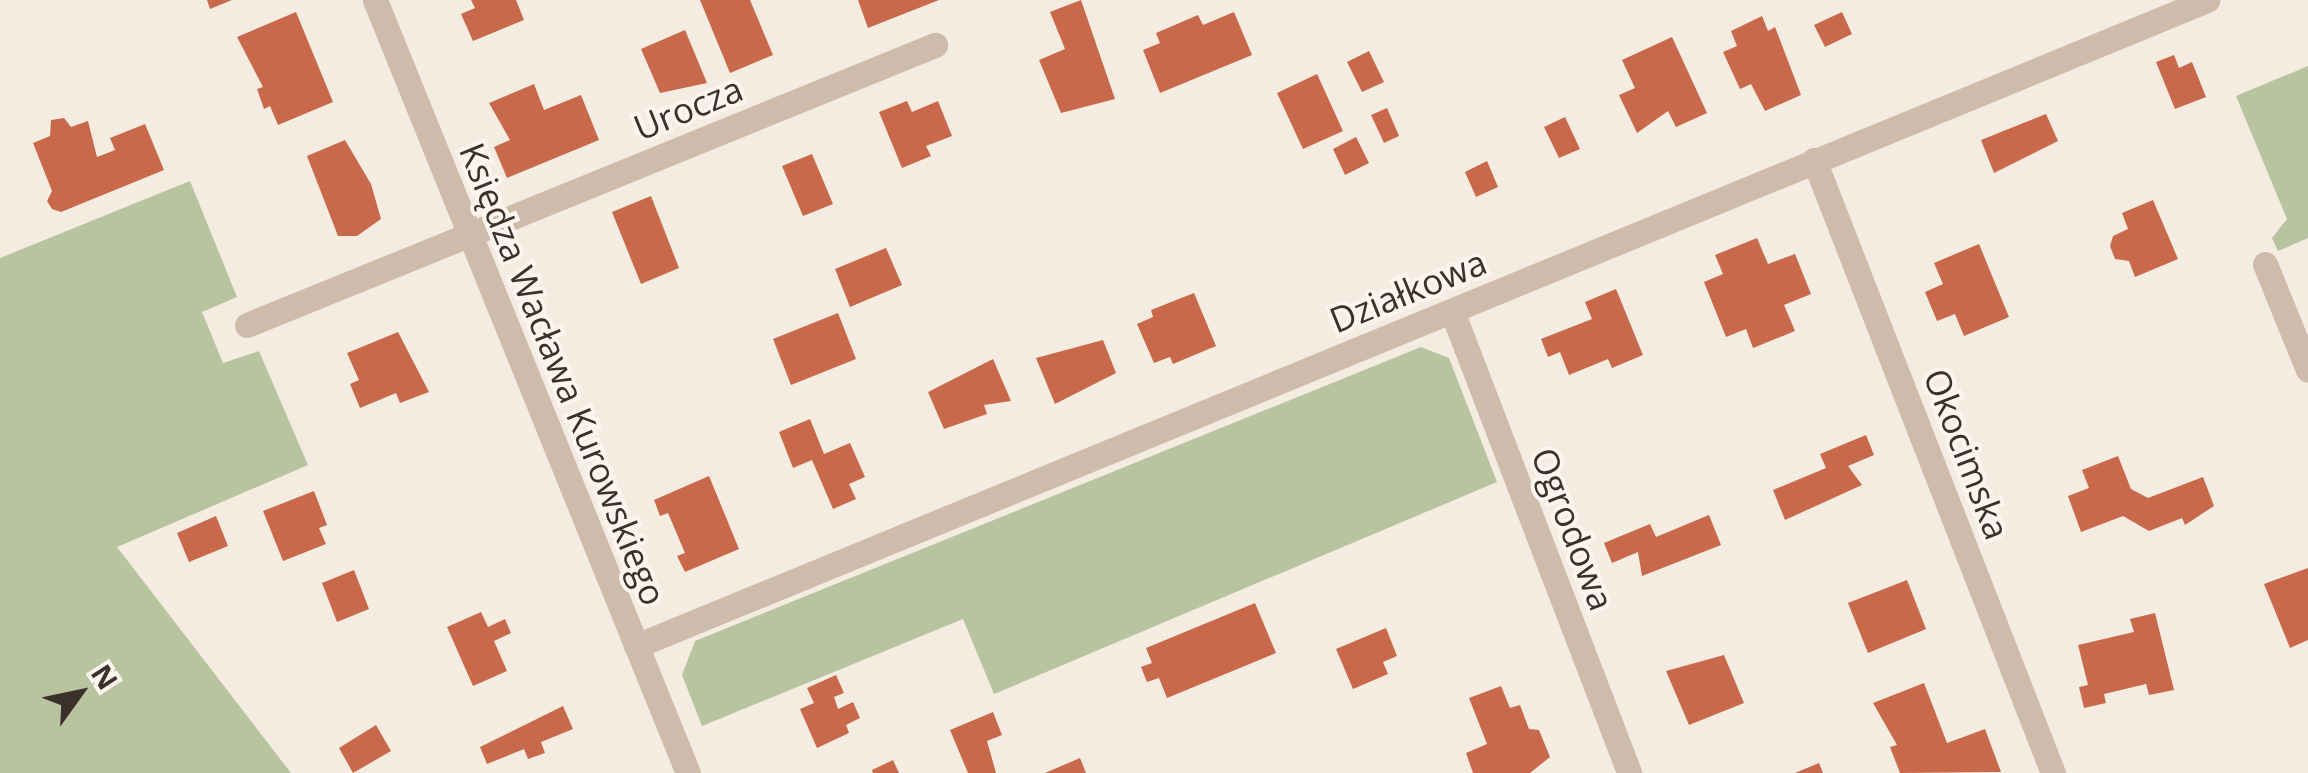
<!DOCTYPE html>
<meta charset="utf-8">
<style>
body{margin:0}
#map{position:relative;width:2308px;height:773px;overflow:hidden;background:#f4ebe1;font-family:"Open Sans",sans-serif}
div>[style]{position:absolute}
.green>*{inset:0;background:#b8c4a0}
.building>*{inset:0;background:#c8694b}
.minor>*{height:25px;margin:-12.5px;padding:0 12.5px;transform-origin:12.5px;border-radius:12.5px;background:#cdbbac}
span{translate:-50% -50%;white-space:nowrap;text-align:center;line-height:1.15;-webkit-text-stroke:8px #fbf5ee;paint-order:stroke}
.street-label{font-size:35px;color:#3b302b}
.north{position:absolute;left:30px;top:643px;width:100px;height:100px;-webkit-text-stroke:8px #fbf5ee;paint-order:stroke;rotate:57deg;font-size:28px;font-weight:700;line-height:40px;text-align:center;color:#3b302b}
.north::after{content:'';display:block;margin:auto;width:35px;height:45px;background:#3b302b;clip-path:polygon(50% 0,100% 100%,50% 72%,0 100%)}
</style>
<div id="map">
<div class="green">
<div style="clip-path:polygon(2308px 66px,2308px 238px,2278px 251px,2272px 238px,2287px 219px,2236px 96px)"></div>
<div style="clip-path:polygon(190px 181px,237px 297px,202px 312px,223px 363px,259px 351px,308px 465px,117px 547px,291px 773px,0 773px,0 258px)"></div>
<div style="clip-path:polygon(1421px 347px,1449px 358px,1497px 482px,994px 694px,963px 619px,702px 726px,682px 675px,695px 641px)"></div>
</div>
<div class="building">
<div style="clip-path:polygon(207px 0,232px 0,210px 9px)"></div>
<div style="clip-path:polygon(471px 0,516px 0,524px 20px,473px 41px,461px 14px,475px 8px)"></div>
<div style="clip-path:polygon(700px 0,750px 0,773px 55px,730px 73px)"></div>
<div style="clip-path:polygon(858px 0,939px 0,868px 28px)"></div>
<div style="clip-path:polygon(1081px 0,1115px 99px,1061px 113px,1039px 60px,1065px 49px,1050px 12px)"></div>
<div style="clip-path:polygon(296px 12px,333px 102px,278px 125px,270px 106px,264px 109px,257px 89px,263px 87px,237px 37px)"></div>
<div style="clip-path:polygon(1234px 12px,1252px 55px,1160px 93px,1143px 50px,1160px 43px,1156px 33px,1198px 15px,1203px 25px)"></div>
<div style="clip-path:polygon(1842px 12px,1852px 34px,1825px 47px,1814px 25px)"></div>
<div style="clip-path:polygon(1762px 16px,1768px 31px,1775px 27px,1801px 95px,1765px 111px,1751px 84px,1740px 89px,1723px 52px,1737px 46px,1731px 31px)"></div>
<div style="clip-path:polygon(685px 30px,707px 83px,660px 93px,641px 49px)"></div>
<div style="clip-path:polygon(1672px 37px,1707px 113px,1676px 127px,1668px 111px,1637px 133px,1619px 95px,1635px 88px,1622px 60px)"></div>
<div style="clip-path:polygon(1369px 51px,1384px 82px,1362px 92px,1347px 62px)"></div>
<div style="clip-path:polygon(2174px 55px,2179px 68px,2192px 62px,2206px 97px,2175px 109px,2156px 62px)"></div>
<div style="clip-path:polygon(1317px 74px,1343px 131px,1303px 149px,1277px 93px)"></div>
<div style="clip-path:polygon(534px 84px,544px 110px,581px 95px,599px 140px,507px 178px,494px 147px,510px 140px,489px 103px)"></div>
<div style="clip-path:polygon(907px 101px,912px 112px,938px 101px,952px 136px,926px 146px,931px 156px,902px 168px,879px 112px)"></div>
<div style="clip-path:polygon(1387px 108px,1399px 136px,1384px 143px,1371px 115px)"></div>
<div style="clip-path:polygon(2046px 114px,2058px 141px,1994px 173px,1981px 140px)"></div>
<div style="clip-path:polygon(1565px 117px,1580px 149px,1559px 158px,1544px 127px)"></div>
<div style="clip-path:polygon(64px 118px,71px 127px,88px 121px,97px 157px,115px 150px,110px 138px,145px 124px,164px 170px,61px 212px,52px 209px,47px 201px,52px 191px,33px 143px,50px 136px,51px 120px)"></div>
<div style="clip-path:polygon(1356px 137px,1369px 163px,1345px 175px,1333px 149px)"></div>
<div style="clip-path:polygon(345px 140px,371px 184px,381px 219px,357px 236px,338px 236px,307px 156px)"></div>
<div style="clip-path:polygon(812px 154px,833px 204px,803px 216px,782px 166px)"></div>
<div style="clip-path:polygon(1487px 161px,1498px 187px,1476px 197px,1465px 172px)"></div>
<div style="clip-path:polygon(651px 196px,679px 268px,641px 284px,612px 212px)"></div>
<div style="clip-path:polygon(2153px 200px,2178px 259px,2135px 277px,2129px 261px,2115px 259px,2110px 246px,2113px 236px,2128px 229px,2122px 213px)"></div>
<div style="clip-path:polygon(1757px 238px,1768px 264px,1795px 254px,1811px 294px,1784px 305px,1795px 331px,1753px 348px,1746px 329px,1726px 337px,1704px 282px,1723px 274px,1715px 255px)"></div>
<div style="clip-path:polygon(1979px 244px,2009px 317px,1964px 336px,1955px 314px,1937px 321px,1925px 292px,1943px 284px,1934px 263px)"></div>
<div style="clip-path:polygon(886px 248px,902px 285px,850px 307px,835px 269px)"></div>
<div style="clip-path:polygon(1616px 289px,1643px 355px,1612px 368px,1608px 359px,1569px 375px,1560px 352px,1548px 357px,1541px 339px,1592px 319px,1585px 302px)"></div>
<div style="clip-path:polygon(1194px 293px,1216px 346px,1173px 364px,1170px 357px,1154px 363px,1137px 324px,1153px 317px,1151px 310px)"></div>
<div style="clip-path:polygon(838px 313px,856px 359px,791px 385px,773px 339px)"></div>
<div style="clip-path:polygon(398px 332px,429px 392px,400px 403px,396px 393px,360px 408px,350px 384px,359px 380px,347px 353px)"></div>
<div style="clip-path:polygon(1103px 340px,1116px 373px,1055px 404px,1036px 358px)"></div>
<div style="clip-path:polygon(993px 359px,1011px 401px,984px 405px,987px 414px,944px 429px,928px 392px)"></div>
<div style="clip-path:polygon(810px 419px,824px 454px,850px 443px,865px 477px,849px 484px,856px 499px,833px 509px,812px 460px,793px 468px,779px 432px)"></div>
<div style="clip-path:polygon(1866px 435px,1874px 455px,1848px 466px,1862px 485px,1785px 520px,1773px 490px,1826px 468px,1820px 454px)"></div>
<div style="clip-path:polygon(2118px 456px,2131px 489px,2148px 498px,2203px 477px,2214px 506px,2185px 525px,2182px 518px,2149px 531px,2123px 516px,2081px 532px,2068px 496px,2089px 488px,2082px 470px)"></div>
<div style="clip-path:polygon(709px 476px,739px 549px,685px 572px,677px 556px,685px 553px,668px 513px,660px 516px,654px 500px)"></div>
<div style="clip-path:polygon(314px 491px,327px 525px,319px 528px,326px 544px,283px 561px,263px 511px)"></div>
<div style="clip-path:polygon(1709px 515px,1721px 545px,1642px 576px,1638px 552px,1612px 563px,1604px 543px,1650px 524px,1656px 537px)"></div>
<div style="clip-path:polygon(216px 516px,228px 546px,189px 562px,177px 533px)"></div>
<div style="clip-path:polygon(2308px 568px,2308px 640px,2290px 648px,2264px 584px)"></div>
<div style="clip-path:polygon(354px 570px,369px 609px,337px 622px,322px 583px)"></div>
<div style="clip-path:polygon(1907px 580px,1926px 629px,1868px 653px,1848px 603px)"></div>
<div style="clip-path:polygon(1255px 603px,1276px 653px,1167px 698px,1159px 678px,1147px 682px,1141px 667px,1152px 663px,1146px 648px)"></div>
<div style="clip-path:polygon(481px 612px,488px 627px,505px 619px,511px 633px,494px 641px,507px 671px,473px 686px,447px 627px)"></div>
<div style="clip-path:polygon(2155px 613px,2174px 690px,2149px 695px,2146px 684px,2104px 694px,2106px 703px,2084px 708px,2079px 687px,2088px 685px,2078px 645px,2134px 632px,2130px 619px)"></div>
<div style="clip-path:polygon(1386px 628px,1397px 656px,1383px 662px,1388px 674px,1353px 689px,1336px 649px)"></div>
<div style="clip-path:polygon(1724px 655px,1744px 703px,1689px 725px,1666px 671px)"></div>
<div style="clip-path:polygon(836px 675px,844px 693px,834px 697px,838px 709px,853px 702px,860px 718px,846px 725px,849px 733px,817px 748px,800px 709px,814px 703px,807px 688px)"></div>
<div style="clip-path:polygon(1924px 683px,1947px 743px,1985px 729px,2001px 772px,1900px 773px,1890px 747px,1897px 745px,1873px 703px)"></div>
<div style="clip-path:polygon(1501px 686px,1510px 708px,1520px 705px,1529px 729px,1539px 730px,1550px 757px,1530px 773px,1473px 773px,1466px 753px,1487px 744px,1469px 698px)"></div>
<div style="clip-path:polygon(563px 706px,573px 729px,541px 742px,545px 753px,528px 759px,524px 749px,487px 764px,480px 747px)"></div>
<div style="clip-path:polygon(993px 712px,1002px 735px,987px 741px,996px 773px,968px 773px,950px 730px)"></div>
<div style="clip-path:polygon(376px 725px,391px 751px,353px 773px,339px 748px)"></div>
<div style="clip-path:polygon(1080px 758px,1086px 773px,1045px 773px)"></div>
<div style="clip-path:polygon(893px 760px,899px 773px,873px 773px,872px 770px)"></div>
<div style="clip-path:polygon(1819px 763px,1823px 773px,1795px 773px)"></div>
</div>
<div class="minor">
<div style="left:375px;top:0;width:834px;rotate:67.96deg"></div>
<div style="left:1814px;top:160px;width:658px;rotate:68.7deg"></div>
<div style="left:2265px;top:264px;width:114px;rotate:67.9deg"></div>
<div style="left:1452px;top:311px;width:495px;rotate:69deg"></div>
<div style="left:247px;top:325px;width:743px;rotate:-22.15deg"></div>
<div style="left:636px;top:646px;width:1699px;rotate:-22.35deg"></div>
</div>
<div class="street-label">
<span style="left:688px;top:108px;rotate:-22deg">Urocza</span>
<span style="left:1408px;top:291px;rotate:-22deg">Działkowa</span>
<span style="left:563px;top:374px;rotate:68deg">Księdza Wacława Kurowskiego</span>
<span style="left:1967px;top:454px;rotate:69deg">Okocimska</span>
<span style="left:1573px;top:529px;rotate:69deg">Ogrodowa</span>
</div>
<div class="north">N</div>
</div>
